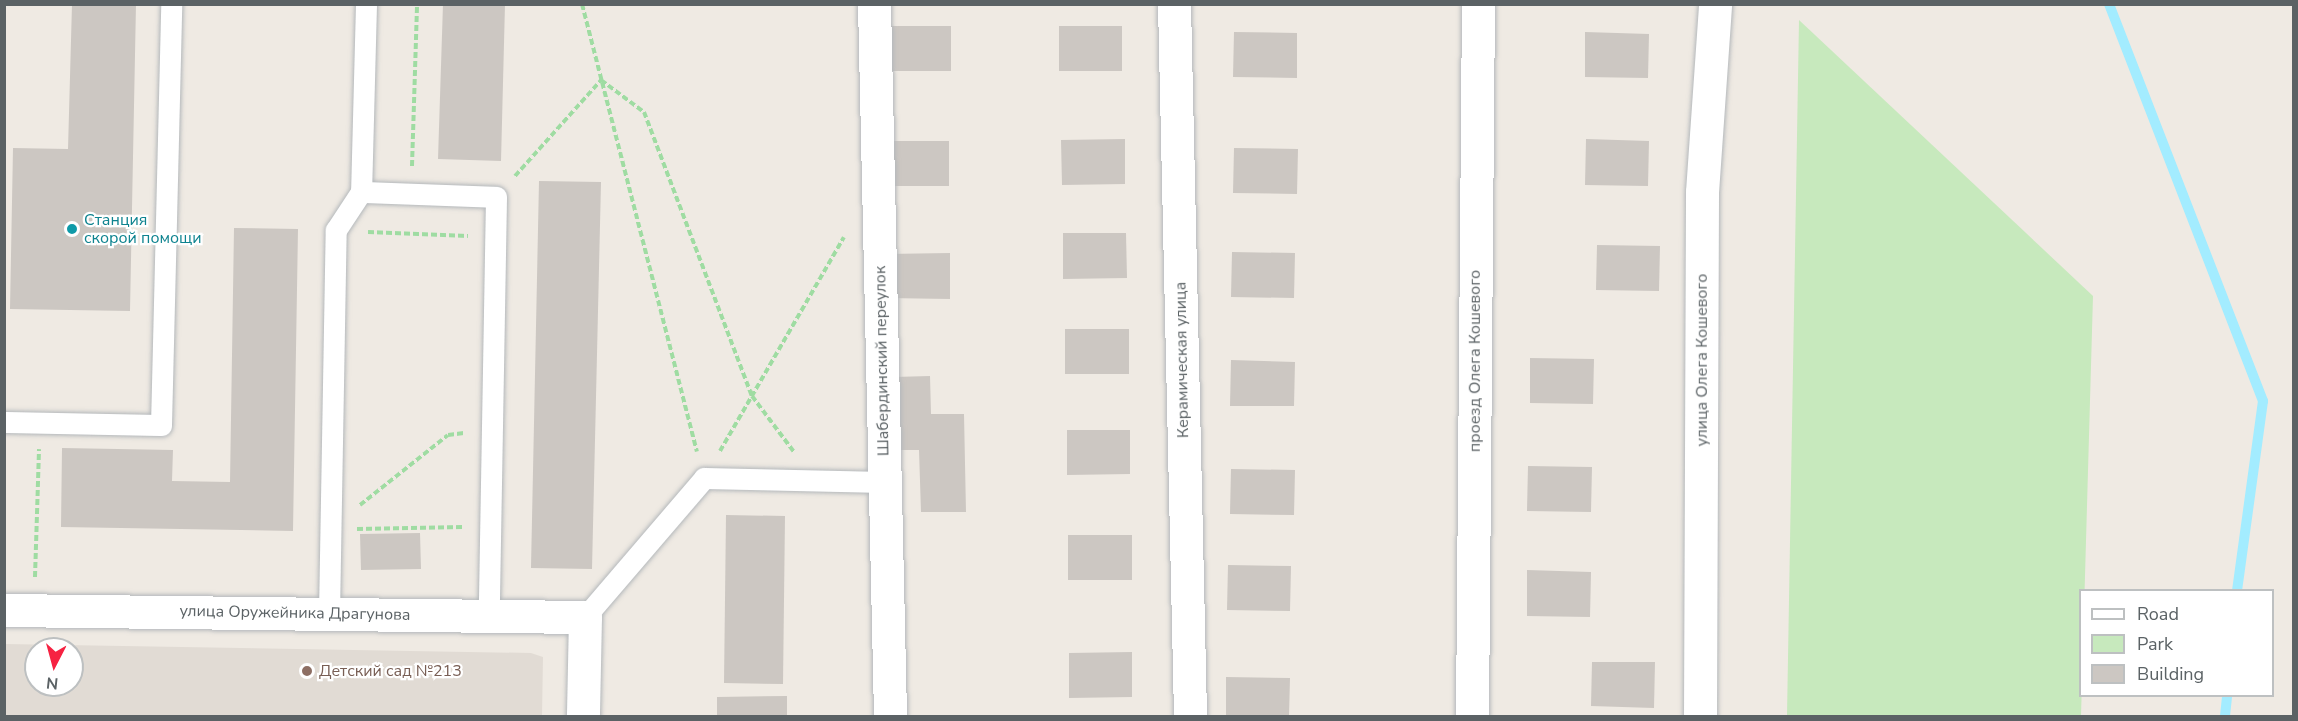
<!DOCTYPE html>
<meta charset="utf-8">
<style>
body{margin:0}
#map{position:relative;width:2298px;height:721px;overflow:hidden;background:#efeae3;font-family:"Nunito Sans",sans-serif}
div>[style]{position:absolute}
.education>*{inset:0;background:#e1dbd4}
.green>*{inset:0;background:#c7e9bd}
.stream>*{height:10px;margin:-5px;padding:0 5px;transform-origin:5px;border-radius:5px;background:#a3ecff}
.building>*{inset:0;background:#ccc7c2}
.path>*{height:4px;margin-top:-2px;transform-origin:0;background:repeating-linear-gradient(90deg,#9fdca2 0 6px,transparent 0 9px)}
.roads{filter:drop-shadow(0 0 2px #b4b8bb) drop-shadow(0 0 2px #b4b8bb)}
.service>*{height:21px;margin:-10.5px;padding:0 10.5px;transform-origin:10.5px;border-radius:10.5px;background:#fff}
.minor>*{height:33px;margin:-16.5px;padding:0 16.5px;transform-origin:16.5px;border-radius:16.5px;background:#fff}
.secondary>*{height:33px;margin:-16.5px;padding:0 16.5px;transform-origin:16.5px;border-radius:16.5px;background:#fff}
.dots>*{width:16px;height:16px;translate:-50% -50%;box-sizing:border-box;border:3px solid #fff;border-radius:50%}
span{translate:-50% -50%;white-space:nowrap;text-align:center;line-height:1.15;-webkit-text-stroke:4.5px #fff;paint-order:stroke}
.culture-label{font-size:16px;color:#0d838f}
.left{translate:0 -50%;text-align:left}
.street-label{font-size:16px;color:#5b6265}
.education-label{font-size:16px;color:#785e54}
.frame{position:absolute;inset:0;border:6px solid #5b6265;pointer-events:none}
.legend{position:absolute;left:2079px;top:589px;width:195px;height:108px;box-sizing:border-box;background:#fff;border:2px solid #bdc0c1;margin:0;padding:8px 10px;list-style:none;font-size:18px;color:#5b6265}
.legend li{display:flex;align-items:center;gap:12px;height:30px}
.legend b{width:30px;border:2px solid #bdc0c1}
.north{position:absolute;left:24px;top:637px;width:60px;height:60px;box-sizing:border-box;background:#fff;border:2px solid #bdc0c1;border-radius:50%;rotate:186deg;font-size:16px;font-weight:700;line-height:24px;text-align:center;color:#5b6265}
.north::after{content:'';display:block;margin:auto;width:21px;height:27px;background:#f62242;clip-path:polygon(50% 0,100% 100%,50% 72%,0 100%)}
</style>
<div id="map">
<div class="education">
<div style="clip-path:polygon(evenodd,5px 644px,531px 653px,543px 657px,542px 716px,5px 716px,5px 644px,36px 649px,72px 649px,72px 685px,36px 685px,36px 649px)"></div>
</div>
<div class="green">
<div style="clip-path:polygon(1799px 20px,2093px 296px,2081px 716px,1787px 716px)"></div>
</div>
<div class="stream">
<div style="left:2109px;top:4px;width:426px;rotate:68.8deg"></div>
<div style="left:2263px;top:401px;width:191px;rotate:97.8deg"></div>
<div style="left:2225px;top:716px;width:20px;rotate:-84deg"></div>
</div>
<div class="building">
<div style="clip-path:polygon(72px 4px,136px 4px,130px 311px,10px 309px,13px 148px,68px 149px)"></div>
<div style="clip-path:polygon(443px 4px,505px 4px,501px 161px,438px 159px)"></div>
<div style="clip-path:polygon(887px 26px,951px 26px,951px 71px,887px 71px)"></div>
<div style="clip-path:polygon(1059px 26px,1122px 26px,1122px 71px,1059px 71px)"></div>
<div style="clip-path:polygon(1234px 32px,1297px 33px,1297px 78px,1233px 77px)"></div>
<div style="clip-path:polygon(1585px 32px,1649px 34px,1648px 78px,1585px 77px)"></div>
<div style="clip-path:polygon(1125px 139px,1125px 184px,1062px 185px,1061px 140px)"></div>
<div style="clip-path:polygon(1586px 139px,1649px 141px,1648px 186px,1585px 185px)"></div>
<div style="clip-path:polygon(886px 141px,949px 141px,949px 186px,886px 186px)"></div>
<div style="clip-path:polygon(1234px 148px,1298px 149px,1297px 194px,1233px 193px)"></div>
<div style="clip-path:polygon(539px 181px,601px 182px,592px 569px,531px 568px)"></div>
<div style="clip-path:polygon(234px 228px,298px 229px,293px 531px,61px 527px,62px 448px,173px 450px,172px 481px,230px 482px)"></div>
<div style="clip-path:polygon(1063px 233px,1126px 233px,1127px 278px,1063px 279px)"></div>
<div style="clip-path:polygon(1597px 245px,1660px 246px,1659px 291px,1596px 290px)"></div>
<div style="clip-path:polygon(1232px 252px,1295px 253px,1294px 298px,1231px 297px)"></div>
<div style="clip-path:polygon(950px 253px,950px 299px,886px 298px,886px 254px)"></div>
<div style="clip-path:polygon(1065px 329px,1129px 329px,1129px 374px,1065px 374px)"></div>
<div style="clip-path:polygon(1530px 358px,1594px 359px,1593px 404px,1530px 403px)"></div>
<div style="clip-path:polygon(1231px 360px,1295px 362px,1294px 406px,1230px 406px)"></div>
<div style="clip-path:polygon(930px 376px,931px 414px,964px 414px,966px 512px,921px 512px,919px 450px,896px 450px,894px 377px)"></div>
<div style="clip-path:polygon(1067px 430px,1130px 430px,1130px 474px,1067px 475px)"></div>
<div style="clip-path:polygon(1528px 466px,1592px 467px,1591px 512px,1527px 511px)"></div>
<div style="clip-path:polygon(1231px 469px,1295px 470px,1294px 515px,1230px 514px)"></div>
<div style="clip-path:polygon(726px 515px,785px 516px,783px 684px,724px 683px)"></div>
<div style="clip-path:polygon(420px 533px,421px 569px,361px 570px,360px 534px)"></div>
<div style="clip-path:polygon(1068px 535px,1132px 535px,1132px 580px,1068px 580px)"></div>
<div style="clip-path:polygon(1228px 565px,1291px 566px,1290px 611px,1227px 610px)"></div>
<div style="clip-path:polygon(1527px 570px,1591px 572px,1590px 617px,1527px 616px)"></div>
<div style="clip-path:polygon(1132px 652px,1132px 697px,1069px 698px,1069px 653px)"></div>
<div style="clip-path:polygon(1592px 662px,1655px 662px,1654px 708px,1591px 706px)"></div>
<div style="clip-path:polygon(1226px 677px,1290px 678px,1289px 716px,1226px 716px)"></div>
<div style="clip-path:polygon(787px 696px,787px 716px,717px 716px,717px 697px)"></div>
</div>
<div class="path">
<div style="left:582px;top:4px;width:462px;rotate:75.6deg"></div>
<div style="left:412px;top:166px;width:162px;rotate:-88.2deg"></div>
<div style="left:515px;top:176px;width:129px;rotate:-48.1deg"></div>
<div style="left:601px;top:80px;width:54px;rotate:36.7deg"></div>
<div style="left:644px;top:112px;width:304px;rotate:69.2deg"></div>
<div style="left:752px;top:396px;width:70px;rotate:53.1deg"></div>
<div style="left:368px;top:232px;width:100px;rotate:2.3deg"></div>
<div style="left:720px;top:451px;width:247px;rotate:-59.9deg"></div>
<div style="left:360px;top:505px;width:112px;rotate:-38.5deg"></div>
<div style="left:448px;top:435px;width:16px;rotate:-7deg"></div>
<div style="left:357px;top:529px;width:106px;rotate:-1.1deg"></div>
<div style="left:35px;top:577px;width:128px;rotate:-88.2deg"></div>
</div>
<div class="roads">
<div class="service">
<div style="left:366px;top:4px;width:188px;rotate:91.5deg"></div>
<div style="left:361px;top:192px;width:135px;rotate:2.1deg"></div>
<div style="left:496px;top:197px;width:419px;rotate:91deg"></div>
<div style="left:4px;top:422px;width:157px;rotate:1.1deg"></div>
<div style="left:161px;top:425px;width:421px;rotate:-88.6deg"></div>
<div style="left:329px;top:614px;width:384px;rotate:-89deg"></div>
<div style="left:336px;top:230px;width:45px;rotate:-56.7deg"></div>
<div style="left:585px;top:617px;width:183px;rotate:-49.4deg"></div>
<div style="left:704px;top:478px;width:181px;rotate:1.3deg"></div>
</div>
<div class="minor">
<div style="left:874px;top:4px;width:712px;rotate:88.71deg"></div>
<div style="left:1174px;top:4px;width:712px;rotate:88.71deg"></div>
<div style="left:4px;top:610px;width:581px;rotate:0.69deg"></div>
<div style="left:585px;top:617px;width:99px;rotate:91.2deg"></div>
<div style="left:1472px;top:716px;width:712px;rotate:-89.52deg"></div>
</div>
<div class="secondary">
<div style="left:1700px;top:716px;width:524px;rotate:-89.78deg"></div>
<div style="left:1702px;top:192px;width:188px;rotate:-86deg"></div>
</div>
</div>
<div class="dots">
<div style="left:72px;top:229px;background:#0f9aa8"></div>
<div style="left:307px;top:671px;background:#8d6e63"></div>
</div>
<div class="culture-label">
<span class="left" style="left:84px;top:229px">Станция<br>скорой помощи</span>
</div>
<div class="street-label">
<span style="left:1182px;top:360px;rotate:-91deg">Керамическая улица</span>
<span style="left:1702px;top:360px;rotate:-90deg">улица Олега Кошевого</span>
<span style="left:882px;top:361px;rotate:-91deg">Шабердинский переулок</span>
<span style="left:1475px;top:361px;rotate:-90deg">проезд Олега Кошевого</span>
<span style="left:295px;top:613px;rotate:1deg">улица Оружейника Драгунова</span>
</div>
<div class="education-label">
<span class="left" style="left:319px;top:671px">Детский сад №213</span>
</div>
<div class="frame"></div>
<ul class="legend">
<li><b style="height:8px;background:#fff"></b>Road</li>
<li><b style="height:16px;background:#c7e9bd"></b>Park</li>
<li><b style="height:16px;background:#ccc7c2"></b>Building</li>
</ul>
<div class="north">N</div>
</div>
